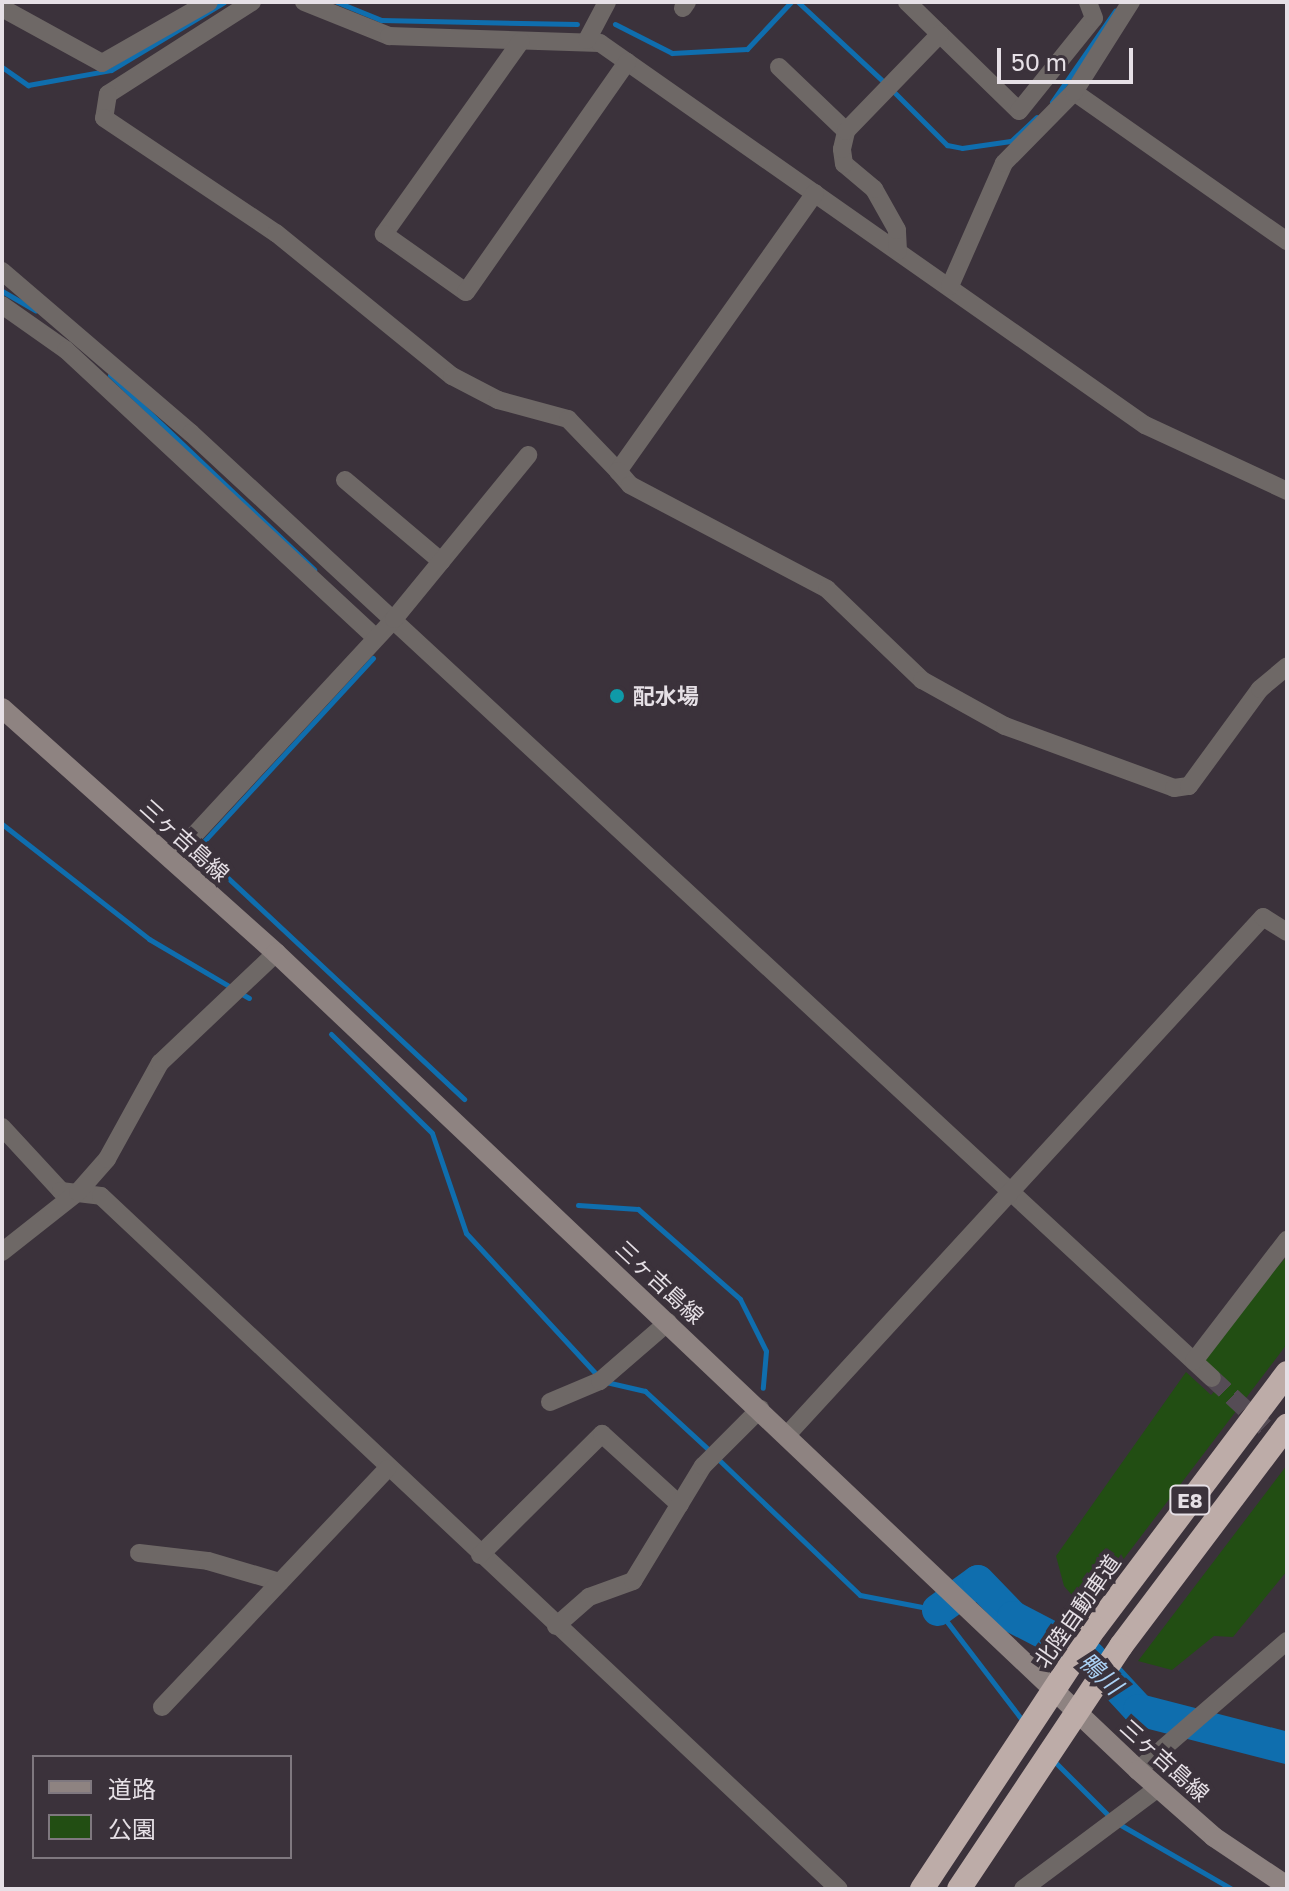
<!DOCTYPE html>
<meta charset="utf-8">
<style>
body{margin:0}
#map{position:relative;width:1289px;height:1891px;overflow:hidden;background:#3b323b;font-family:"Golos Text","Noto Sans JP",sans-serif}
div>[style]{position:absolute}
.green>*{inset:0;background:#224e13}
.stream>*{height:5px;margin:-2.5px;padding:0 2.5px;transform-origin:2.5px;border-radius:2.5px;background:#0f6eae}
.river>*{height:32px;margin:-16px;padding:0 16px;transform-origin:16px;border-radius:16px;background:#0f6eae}
.street-tunnel>*{height:18px;margin-top:-9px;transform-origin:0;background:repeating-linear-gradient(90deg,#554c55 0 18px,transparent 0 27px)}
.street>*{height:18px;margin:-9px;padding:0 9px;transform-origin:9px;border-radius:9px;background:#6e6866}
.secondary>*{height:20px;margin:-10px;padding:0 10px;transform-origin:10px;border-radius:10px;background:#8e8381}
.highway>*{height:24px;margin:-12px;padding:0 12px;transform-origin:12px;border-radius:12px;background:#bdaca8}
.highway-bridge>*{height:24px;margin:-12px;padding:0 12px;transform-origin:12px;border-radius:12px;background:#bdaca8}
.dots>*{width:22px;height:22px;translate:-50% -50%;box-sizing:border-box;border:4px solid #3b323b;border-radius:50%}
span{translate:-50% -50%;white-space:nowrap;text-align:center;line-height:1.15;-webkit-text-stroke:8px #3b323b;paint-order:stroke}
.shield-label span{padding:2px 6px;background:#3b323b;border:2px solid;border-radius:6px;-webkit-text-stroke-width:0}
.shield-label{font-size:20px;color:#e6e0e6;font-weight:700}
.poi-label{font-size:22px;color:#e6e0e6;font-weight:700}
.left{translate:0 -50%;text-align:left}
.street-label{font-size:22px;color:#e6e0e6}
.water-label{font-size:24px;color:#abd1f4;font-style:italic}
.frame{position:absolute;inset:0;border:4px solid #e6e0e6;pointer-events:none}
.legend{position:absolute;left:32px;top:1755px;width:260px;height:104px;box-sizing:border-box;background:#3b323b;border:2px solid #7f787f;margin:0;padding:10px 14px;list-style:none;font-size:24px;color:#e6e0e6}
.legend li{display:flex;align-items:center;gap:16px;height:40px}
.legend b{width:40px;border:2px solid #7f787f}
.scale{position:absolute;left:997px;top:48px;width:136px;height:36px;box-sizing:border-box;border:4px solid #e6e0e6;border-top:0;padding-left:10px;font-size:24px;line-height:28px;white-space:nowrap;color:#e6e0e6;-webkit-text-stroke:6px #3b323b;paint-order:stroke}
</style>
<div id="map">
<div class="green">
<div style="clip-path:polygon(1287px 1256px,1287px 1344px,1085px 1610px,1064px 1586px,1056px 1556px,1186px 1372px,1211px 1395px,1224px 1381px,1201px 1356px)"></div>
<div style="clip-path:polygon(1287px 1465px,1287px 1571px,1233px 1637px,1214px 1636px,1172px 1670px,1138px 1661px)"></div>
</div>
<div class="stream">
<div style="left:337px;top:2px;width:48px;rotate:22.2deg"></div>
<div style="left:381px;top:20px;width:196px;rotate:1.2deg"></div>
<div style="left:798px;top:2px;width:119px;rotate:43deg"></div>
<div style="left:615px;top:24px;width:64px;rotate:27deg"></div>
<div style="left:672px;top:53px;width:75px;rotate:-3.1deg"></div>
<div style="left:747px;top:49px;width:64px;rotate:-46.9deg"></div>
<div style="left:2px;top:67px;width:32px;rotate:35deg"></div>
<div style="left:28px;top:85px;width:84px;rotate:-10.2deg"></div>
<div style="left:111px;top:70px;width:132px;rotate:-31deg"></div>
<div style="left:892px;top:90px;width:78px;rotate:45deg"></div>
<div style="left:947px;top:145px;width:15px;rotate:11deg"></div>
<div style="left:962px;top:148px;width:49px;rotate:-8.1deg"></div>
<div style="left:1011px;top:141px;width:35px;rotate:-43deg"></div>
<div style="left:1052px;top:102px;width:111px;rotate:-55.3deg"></div>
<div style="left:2px;top:291px;width:39px;rotate:30deg"></div>
<div style="left:110px;top:375px;width:282px;rotate:43.6deg"></div>
<div style="left:373px;top:658px;width:260px;rotate:132.7deg"></div>
<div style="left:197px;top:849px;width:366px;rotate:43.1deg"></div>
<div style="left:2px;top:824px;width:187px;rotate:38deg"></div>
<div style="left:149px;top:939px;width:91px;rotate:30.5deg"></div>
<div style="left:242px;top:994px;width:8px;rotate:30deg"></div>
<div style="left:331px;top:1034px;width:141px;rotate:44.4deg"></div>
<div style="left:432px;top:1133px;width:106px;rotate:71.2deg"></div>
<div style="left:466px;top:1233px;width:195px;rotate:47.3deg"></div>
<div style="left:578px;top:1205px;width:60px;rotate:3.8deg"></div>
<div style="left:638px;top:1209px;width:136px;rotate:41.4deg"></div>
<div style="left:740px;top:1299px;width:58px;rotate:63.4deg"></div>
<div style="left:766px;top:1351px;width:37px;rotate:95deg"></div>
<div style="left:606px;top:1382px;width:40px;rotate:13deg"></div>
<div style="left:645px;top:1391px;width:88px;rotate:42.7deg"></div>
<div style="left:717px;top:1458px;width:198px;rotate:43.8deg"></div>
<div style="left:860px;top:1595px;width:79px;rotate:10.9deg"></div>
<div style="left:938px;top:1610px;width:140px;rotate:52.6deg"></div>
<div style="left:1053px;top:1760px;width:82px;rotate:45deg"></div>
<div style="left:1119px;top:1824px;width:130px;rotate:29.9deg"></div>
</div>
<div class="river">
<div style="left:938px;top:1610px;width:49px;rotate:-35.9deg"></div>
<div style="left:978px;top:1581px;width:50px;rotate:45.8deg"></div>
<div style="left:1013px;top:1617px;width:87px;rotate:27.5deg"></div>
<div style="left:1090px;top:1657px;width:72px;rotate:47.2deg"></div>
<div style="left:1139px;top:1710px;width:153px;rotate:14.4deg"></div>
</div>
<div class="street-tunnel">
<div style="left:1212px;top:1378px;width:103px;rotate:43deg"></div>
</div>
<div class="street">
<div style="left:252px;top:2px;width:171px;rotate:147.4deg"></div>
<div style="left:108px;top:94px;width:24px;rotate:99deg"></div>
<div style="left:104px;top:118px;width:207px;rotate:33.8deg"></div>
<div style="left:276px;top:233px;width:227px;rotate:39.1deg"></div>
<div style="left:452px;top:376px;width:52px;rotate:27.6deg"></div>
<div style="left:498px;top:400px;width:73px;rotate:15.2deg"></div>
<div style="left:568px;top:419px;width:72px;rotate:46.1deg"></div>
<div style="left:304px;top:2px;width:92px;rotate:21.8deg"></div>
<div style="left:389px;top:36px;width:211px;rotate:1.9deg"></div>
<div style="left:600px;top:43px;width:666px;rotate:35.03deg"></div>
<div style="left:1145px;top:425px;width:157px;rotate:24.9deg"></div>
<div style="left:907px;top:2px;width:156px;rotate:44.2deg"></div>
<div style="left:1019px;top:111px;width:119px;rotate:-51.1deg"></div>
<div style="left:1094px;top:18px;width:17px;rotate:-111deg"></div>
<div style="left:2px;top:8px;width:114px;rotate:28.8deg"></div>
<div style="left:102px;top:63px;width:123px;rotate:-29.7deg"></div>
<div style="left:683px;top:8px;width:7px;rotate:-56deg"></div>
<div style="left:587px;top:40px;width:43px;rotate:-62.2deg"></div>
<div style="left:521px;top:41px;width:237px;rotate:125.4deg"></div>
<div style="left:384px;top:234px;width:100px;rotate:35.3deg"></div>
<div style="left:466px;top:292px;width:281px;rotate:-55deg"></div>
<div style="left:779px;top:67px;width:93px;rotate:43.7deg"></div>
<div style="left:1074px;top:92px;width:260px;rotate:35deg"></div>
<div style="left:815px;top:193px;width:341px;rotate:125.3deg"></div>
<div style="left:618px;top:471px;width:18px;rotate:49deg"></div>
<div style="left:630px;top:485px;width:223px;rotate:27.8deg"></div>
<div style="left:827px;top:589px;width:132px;rotate:43.8deg"></div>
<div style="left:922px;top:680px;width:95px;rotate:29deg"></div>
<div style="left:1005px;top:726px;width:180px;rotate:20.1deg"></div>
<div style="left:1174px;top:788px;width:15px;rotate:-8deg"></div>
<div style="left:1189px;top:786px;width:120px;rotate:-53.8deg"></div>
<div style="left:1260px;top:689px;width:35px;rotate:-40deg"></div>
<div style="left:898px;top:251px;width:21px;rotate:-93deg"></div>
<div style="left:897px;top:230px;width:47px;rotate:-119.3deg"></div>
<div style="left:874px;top:189px;width:39px;rotate:-140deg"></div>
<div style="left:844px;top:164px;width:15px;rotate:-98deg"></div>
<div style="left:842px;top:149px;width:18px;rotate:-77deg"></div>
<div style="left:846px;top:131px;width:135px;rotate:-45.9deg"></div>
<div style="left:2px;top:271px;width:249px;rotate:40.6deg"></div>
<div style="left:191px;top:433px;width:1391px;rotate:42.79deg"></div>
<div style="left:950px;top:286px;width:134px;rotate:-66.3deg"></div>
<div style="left:1004px;top:163px;width:100px;rotate:-45.4deg"></div>
<div style="left:1074px;top:92px;width:107px;rotate:-57.7deg"></div>
<div style="left:2px;top:305px;width:78px;rotate:35.1deg"></div>
<div style="left:66px;top:350px;width:423px;rotate:42.9deg"></div>
<div style="left:345px;top:480px;width:126px;rotate:40.2deg"></div>
<div style="left:171px;top:860px;width:328px;rotate:-47.2deg"></div>
<div style="left:394px;top:619px;width:212px;rotate:-50.7deg"></div>
<div style="left:2px;top:1127px;width:87px;rotate:47.3deg"></div>
<div style="left:61px;top:1191px;width:40px;rotate:7.1deg"></div>
<div style="left:101px;top:1196px;width:1012px;rotate:43.2deg"></div>
<div style="left:2px;top:1252px;width:97px;rotate:-38.3deg"></div>
<div style="left:78px;top:1192px;width:44px;rotate:-48.7deg"></div>
<div style="left:107px;top:1159px;width:110px;rotate:-61.1deg"></div>
<div style="left:160px;top:1063px;width:160px;rotate:-43.5deg"></div>
<div style="left:1194px;top:1361px;width:153px;rotate:-52.5deg"></div>
<div style="left:550px;top:1402px;width:54px;rotate:-22.8deg"></div>
<div style="left:600px;top:1381px;width:90px;rotate:-40.9deg"></div>
<div style="left:787px;top:1435px;width:703px;rotate:-47.42deg"></div>
<div style="left:1263px;top:917px;width:28px;rotate:32deg"></div>
<div style="left:139px;top:1553px;width:69px;rotate:6.6deg"></div>
<div style="left:208px;top:1561px;width:75px;rotate:16.3deg"></div>
<div style="left:480px;top:1555px;width:172px;rotate:-44.8deg"></div>
<div style="left:602px;top:1434px;width:105px;rotate:42.3deg"></div>
<div style="left:556px;top:1626px;width:44px;rotate:-41.3deg"></div>
<div style="left:589px;top:1597px;width:47px;rotate:-20deg"></div>
<div style="left:633px;top:1581px;width:135px;rotate:-58.7deg"></div>
<div style="left:703px;top:1466px;width:81px;rotate:-45deg"></div>
<div style="left:162px;top:1707px;width:328px;rotate:-46.6deg"></div>
<div style="left:1138px;top:1770px;width:197px;rotate:-40.9deg"></div>
<div style="left:1023px;top:1889px;width:169px;rotate:-36.8deg"></div>
</div>
<div class="secondary">
<div style="left:2px;top:708px;width:368px;rotate:41.8deg"></div>
<div style="left:276px;top:953px;width:1188px;rotate:43.46deg"></div>
<div style="left:1138px;top:1770px;width:101px;rotate:41.4deg"></div>
<div style="left:1214px;top:1837px;width:88px;rotate:33.9deg"></div>
</div>
<div class="highway">
<div style="left:1095px;top:1628px;width:319px;rotate:-53deg"></div>
<div style="left:1121px;top:1646px;width:276px;rotate:-53deg"></div>
</div>
<div class="highway-bridge">
<div style="left:922px;top:1889px;width:313px;rotate:-56.5deg"></div>
<div style="left:959px;top:1889px;width:292px;rotate:-56.3deg"></div>
</div>
<div class="dots">
<div style="left:617px;top:696px;background:#0f9aa8"></div>
</div>
<div class="shield-label">
<span style="left:1190px;top:1500px">E8</span>
</div>
<div class="poi-label">
<span class="left" style="left:633px;top:696px">配水場</span>
</div>
<div class="street-label">
<span style="left:185px;top:840px;rotate:42deg">三ヶ吉島線</span>
<span style="left:660px;top:1282px;rotate:43deg">三ヶ吉島線</span>
<span style="left:1077px;top:1611px;rotate:-55deg">北陸自動車道</span>
<span style="left:1165px;top:1760px;rotate:42deg">三ヶ吉島線</span>
</div>
<div class="water-label">
<span style="left:1101px;top:1673px;rotate:43deg">鴨川</span>
</div>
<div class="frame"></div>
<ul class="legend">
<li><b style="height:10px;background:#8e8381"></b>道路</li>
<li><b style="height:22px;background:#224e13"></b>公園</li>
</ul>
<div class="scale">50 m</div>
</div>
